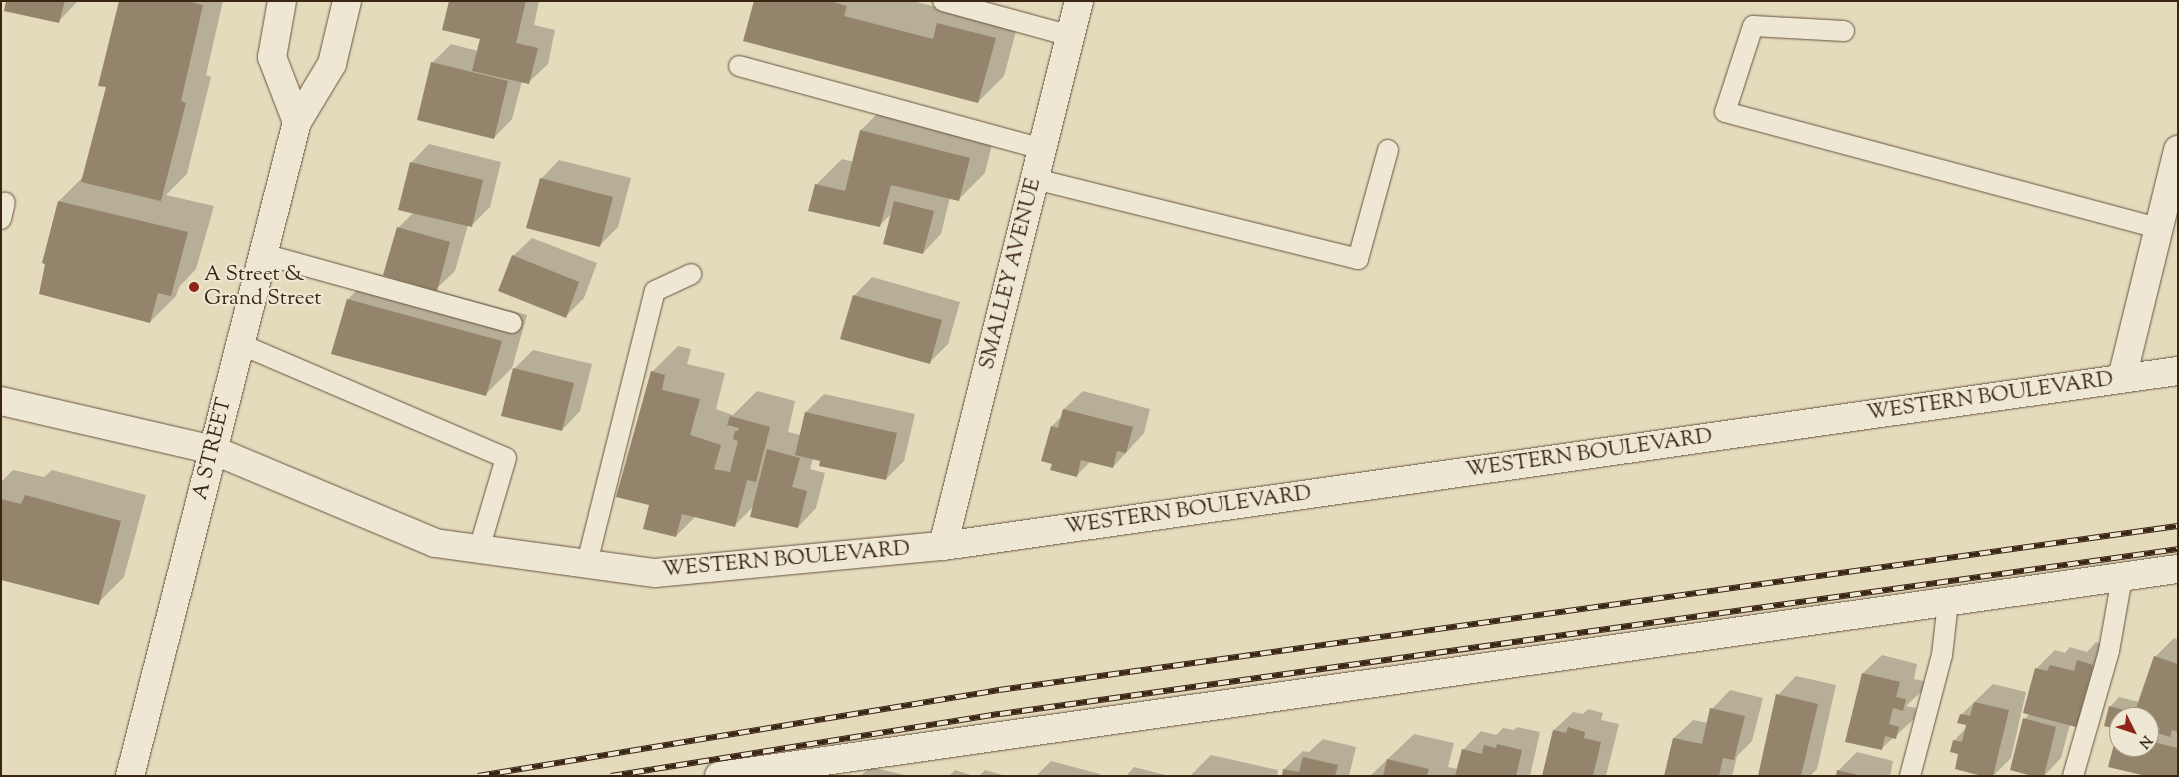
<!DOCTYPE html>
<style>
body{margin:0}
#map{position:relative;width:2179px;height:777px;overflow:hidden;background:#e4dabc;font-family:"Sorts Mill Goudy",serif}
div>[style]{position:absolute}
.shadow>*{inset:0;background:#0003}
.building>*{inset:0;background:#93846b}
.roads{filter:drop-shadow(0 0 1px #65533e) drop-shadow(0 0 1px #65533e)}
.lane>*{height:20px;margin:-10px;padding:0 10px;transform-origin:10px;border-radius:10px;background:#ede7d3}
.street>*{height:28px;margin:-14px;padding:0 14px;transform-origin:14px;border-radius:14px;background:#ede7d3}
.secondary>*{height:28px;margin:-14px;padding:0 14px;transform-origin:14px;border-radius:14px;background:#ede7d3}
.rail>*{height:5.5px;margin-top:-2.75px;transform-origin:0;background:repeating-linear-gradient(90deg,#ede7d3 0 11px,#3b2614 0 22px);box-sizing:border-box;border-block:1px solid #3b2614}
.dots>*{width:14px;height:14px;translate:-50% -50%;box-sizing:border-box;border:2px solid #ede7d3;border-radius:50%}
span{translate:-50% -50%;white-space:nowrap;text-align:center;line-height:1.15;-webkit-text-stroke:4.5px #ede7d3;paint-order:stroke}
.street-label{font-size:21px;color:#3b2614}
.poi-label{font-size:21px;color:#3b2614}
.left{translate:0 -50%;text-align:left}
.frame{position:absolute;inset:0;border:2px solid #3b2614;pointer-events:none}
.north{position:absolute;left:2109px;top:707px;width:50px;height:50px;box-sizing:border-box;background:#ede7d3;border:1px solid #a69a87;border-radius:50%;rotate:131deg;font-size:14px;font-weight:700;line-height:20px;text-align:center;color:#3b2614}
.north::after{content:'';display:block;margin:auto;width:18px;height:22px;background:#8f2418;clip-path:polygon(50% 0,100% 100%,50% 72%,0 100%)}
</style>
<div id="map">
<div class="shadow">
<div style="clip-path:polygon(8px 1px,78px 1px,58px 22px)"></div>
<div style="clip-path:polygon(120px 1px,223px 1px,206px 75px,211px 77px,187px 174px,166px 195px,214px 206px,196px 269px,179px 287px,176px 296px,150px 322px,44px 262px,59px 201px,84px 176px,107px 86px)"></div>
<div style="clip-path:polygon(450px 1px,539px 1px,534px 25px,555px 30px,548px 64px,529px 82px,522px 81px,512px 119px,494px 138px,432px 63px,451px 44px,478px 51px,481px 38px)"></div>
<div style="clip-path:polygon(755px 1px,913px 1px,951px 11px,1021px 13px,1004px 76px,978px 102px)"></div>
<div style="clip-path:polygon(887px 104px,995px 132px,985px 173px,959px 199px,950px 197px,941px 234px,923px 253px,892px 213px,880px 225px,816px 185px,842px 159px,854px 162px,861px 130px)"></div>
<div style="clip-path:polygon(429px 144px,501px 162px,490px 207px,471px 226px,468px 225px,455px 271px,435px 290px,527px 315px,512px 368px,486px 394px,348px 299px,374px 273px,384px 276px,398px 228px,414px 212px,411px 163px)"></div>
<div style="clip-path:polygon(559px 160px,631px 178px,618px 227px,599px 246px,541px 179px)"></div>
<div style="clip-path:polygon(532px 238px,597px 263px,584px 298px,566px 316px,513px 256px)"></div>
<div style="clip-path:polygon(872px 277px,960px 302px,948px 344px,929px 363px,854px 296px)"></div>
<div style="clip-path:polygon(678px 346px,691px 349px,687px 364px,725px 373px,716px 409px,733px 415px,757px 391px,795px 401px,788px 432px,801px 435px,806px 412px,824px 394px,915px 414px,904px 461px,886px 479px,813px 458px,810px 469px,825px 473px,816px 508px,798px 527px,754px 506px,734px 526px,696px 516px,676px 536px,650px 504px,652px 372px)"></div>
<div style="clip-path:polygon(533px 350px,592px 364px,580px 411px,562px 430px,514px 369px)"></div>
<div style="clip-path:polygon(1083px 391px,1150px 409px,1144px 433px,1113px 467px,1091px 461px,1076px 476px,1053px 463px,1052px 426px,1062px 416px,1064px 409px)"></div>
<div style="clip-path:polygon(13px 470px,44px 477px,52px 470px,146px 495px,124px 577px,98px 603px,1px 579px,1px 482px)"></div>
<div style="clip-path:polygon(2174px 638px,2178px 640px,2178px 776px,2110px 766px,2119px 732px,2119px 747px,2149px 747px,2149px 717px,2119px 717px,2119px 729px,2110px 707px,2119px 697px,2139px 702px,2155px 657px)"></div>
<div style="clip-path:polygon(2096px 642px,2111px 646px,2094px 707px,2076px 726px,2070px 724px,2061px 758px,2044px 776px,2025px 719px,2030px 713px,2025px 712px,2037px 668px,2055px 650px,2065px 653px,2070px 647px,2087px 652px)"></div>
<div style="clip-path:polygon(1882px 655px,1917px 664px,1914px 679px,1924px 681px,1922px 691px,1906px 706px,1916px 708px,1914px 719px,1881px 749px,1863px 673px)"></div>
<div style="clip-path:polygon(1796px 676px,1836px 685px,1817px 769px,1810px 776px,1759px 776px,1778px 695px)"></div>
<div style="clip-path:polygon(1993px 684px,2026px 692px,2011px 758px,1993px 776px,1987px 776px,1960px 753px,1954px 741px,1966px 728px,1967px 724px,1961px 715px)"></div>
<div style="clip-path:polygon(1730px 690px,1763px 698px,1752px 741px,1737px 756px,1732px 776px,1665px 776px,1674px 738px,1693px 720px,1708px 723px,1712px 709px)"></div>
<div style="clip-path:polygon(1588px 709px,1603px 713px,1601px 720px,1619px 724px,1606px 776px,1544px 776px,1554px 730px,1573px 712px,1583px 714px)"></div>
<div style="clip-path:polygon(1517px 727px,1540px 732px,1530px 776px,1370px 776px,1414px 734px,1454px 743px,1448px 767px,1458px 769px,1463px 750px,1481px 731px,1496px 735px,1503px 728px,1514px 730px)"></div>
<div style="clip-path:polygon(1323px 739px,1356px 747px,1349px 776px,1283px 776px,1284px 769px,1303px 751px,1309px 752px)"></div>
<div style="clip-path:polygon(1857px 752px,1893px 761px,1890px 776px,1837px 776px,1838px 771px)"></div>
<div style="clip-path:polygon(1211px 755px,1278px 770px,1277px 776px,1190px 776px)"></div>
<div style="clip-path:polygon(1051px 761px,1100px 774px,1100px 776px,1036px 776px)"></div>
<div style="clip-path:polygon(870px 767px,909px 776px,861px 776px)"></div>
<div style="clip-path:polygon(1134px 767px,1169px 776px,1126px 776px)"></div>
<div style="clip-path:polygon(955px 770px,974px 776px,949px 776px)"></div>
<div style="clip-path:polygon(985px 770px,1006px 776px,979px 776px)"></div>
</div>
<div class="building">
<div style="clip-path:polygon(6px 1px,65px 1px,59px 23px,4px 11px)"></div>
<div style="clip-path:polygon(119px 1px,188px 1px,203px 5px,181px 101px,186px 103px,161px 201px,81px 182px,106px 87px,98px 86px)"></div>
<div style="clip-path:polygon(449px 1px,526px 1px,516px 43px,538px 48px,529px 84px,472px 71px,480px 39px,442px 30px)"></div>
<div style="clip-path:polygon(754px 1px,830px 1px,847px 6px,844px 16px,933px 39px,937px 23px,996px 38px,978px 103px,743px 41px)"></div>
<div style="clip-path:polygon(431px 62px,508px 81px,494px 139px,417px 120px)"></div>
<div style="clip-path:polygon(860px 130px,970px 158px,959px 201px,891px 185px,880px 227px,808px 211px,815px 184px,845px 191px)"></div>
<div style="clip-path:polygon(410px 162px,483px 180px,472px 227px,398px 210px)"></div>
<div style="clip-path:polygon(540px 178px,613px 197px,600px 247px,526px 228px)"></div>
<div style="clip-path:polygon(58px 201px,188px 232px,171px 296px,158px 293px,150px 323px,39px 294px,45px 264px,42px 263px)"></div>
<div style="clip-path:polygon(894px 201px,934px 211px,923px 254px,883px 244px)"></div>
<div style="clip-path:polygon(397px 227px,450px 242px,437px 291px,383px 275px)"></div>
<div style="clip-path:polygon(512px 255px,579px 282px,566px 318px,498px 291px)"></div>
<div style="clip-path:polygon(853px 295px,942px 320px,930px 364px,840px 339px)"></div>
<div style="clip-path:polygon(347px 299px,502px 341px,486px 396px,331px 354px)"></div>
<div style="clip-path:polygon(513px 368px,574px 383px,562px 431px,501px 416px)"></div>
<div style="clip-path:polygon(651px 371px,665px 375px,662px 390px,700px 399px,690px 435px,721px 445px,714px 469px,730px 472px,738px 441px,733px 439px,735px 431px,738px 431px,739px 428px,727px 425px,730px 416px,770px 427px,756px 482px,747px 480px,735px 527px,682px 514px,676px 537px,643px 529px,649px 505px,616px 497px)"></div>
<div style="clip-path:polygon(1063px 409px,1133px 427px,1126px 453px,1117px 451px,1113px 468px,1081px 460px,1077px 477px,1050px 470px,1052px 464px,1041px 461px,1051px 426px,1058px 428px)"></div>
<div style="clip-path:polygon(805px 412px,897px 433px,886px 480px,819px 466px,820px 461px,795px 455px)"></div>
<div style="clip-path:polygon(767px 449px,800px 458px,792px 487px,807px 491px,798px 528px,750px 517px)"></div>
<div style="clip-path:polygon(25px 495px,121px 521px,99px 605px,1px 580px,1px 499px,21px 504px)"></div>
<div style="clip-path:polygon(2154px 656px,2178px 664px,2178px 732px,2172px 730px,2170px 737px,2158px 733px,2160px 728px,2149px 724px,2149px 717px,2133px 717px)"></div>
<div style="clip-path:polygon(2077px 660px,2093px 665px,2076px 727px,2023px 713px,2035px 668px,2047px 671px,2050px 665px,2074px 671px)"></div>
<div style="clip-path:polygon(1862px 673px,1900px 682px,1896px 697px,1906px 699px,1903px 711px,1893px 708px,1889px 724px,1899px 727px,1896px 739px,1885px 736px,1882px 750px,1845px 742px)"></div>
<div style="clip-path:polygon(1776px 694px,1818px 704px,1801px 776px,1758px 776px)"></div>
<div style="clip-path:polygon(1974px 702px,2009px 710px,1993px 776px,1982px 776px,1955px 769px,1958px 754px,1950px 752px,1953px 740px,1962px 742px,1966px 725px,1957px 723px,1960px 714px,1970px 716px)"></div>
<div style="clip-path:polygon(2109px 706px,2131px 712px,2129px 717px,2119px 717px,2119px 730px,2104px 726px)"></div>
<div style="clip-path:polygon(1710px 708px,1745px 716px,1734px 760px,1723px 758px,1719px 776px,1664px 776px,1673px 738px,1702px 744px)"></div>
<div style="clip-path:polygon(2023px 718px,2056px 727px,2044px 776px,2032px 776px,2010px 770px)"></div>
<div style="clip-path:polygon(1568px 727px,1585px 732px,1584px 738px,1601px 742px,1593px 776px,1542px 776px,1553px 730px,1566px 733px)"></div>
<div style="clip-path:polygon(2117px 733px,2119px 733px,2119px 747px,2149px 747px,2149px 741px,2178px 748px,2178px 776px,2146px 776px,2108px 767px)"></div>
<div style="clip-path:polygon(1497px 744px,1522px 750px,1516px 776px,1455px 776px,1462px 749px,1482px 754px,1484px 745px,1496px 748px)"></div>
<div style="clip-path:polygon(1303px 757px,1338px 765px,1335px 776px,1282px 776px,1283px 769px,1299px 772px)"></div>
<div style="clip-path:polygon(1387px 759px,1429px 769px,1427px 776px,1383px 776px)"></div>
<div style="clip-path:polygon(1837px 770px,1858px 775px,1858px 776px,1836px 776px)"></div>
</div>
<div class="roads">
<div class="lane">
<div style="left:943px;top:1px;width:133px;rotate:15.3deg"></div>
<div style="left:1844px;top:31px;width:91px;rotate:-176.9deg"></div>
<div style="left:1753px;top:26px;width:90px;rotate:108deg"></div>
<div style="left:1725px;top:112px;width:449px;rotate:15deg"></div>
<div style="left:739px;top:66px;width:314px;rotate:15.3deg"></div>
<div style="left:1035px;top:179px;width:333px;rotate:13.9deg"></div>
<div style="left:1358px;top:259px;width:113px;rotate:-74.6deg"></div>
<div style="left:1px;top:219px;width:17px;rotate:-77deg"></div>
<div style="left:263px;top:254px;width:258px;rotate:15.5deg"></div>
<div style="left:240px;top:344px;width:289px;rotate:23.2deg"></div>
<div style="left:506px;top:458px;width:95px;rotate:106.5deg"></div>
<div style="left:587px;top:563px;width:280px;rotate:-76deg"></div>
<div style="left:655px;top:291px;width:40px;rotate:-25deg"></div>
<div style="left:1910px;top:776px;width:125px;rotate:-75.2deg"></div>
<div style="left:1942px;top:655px;width:53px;rotate:-83.5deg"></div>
<div style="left:2073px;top:776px;width:130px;rotate:-73.9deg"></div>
<div style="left:2109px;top:651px;width:75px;rotate:-80deg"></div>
</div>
<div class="street">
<div style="left:2122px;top:378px;width:235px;rotate:-76.2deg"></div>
<div style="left:213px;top:450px;width:241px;rotate:22.7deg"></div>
<div style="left:435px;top:543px;width:222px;rotate:7.8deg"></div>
<div style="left:655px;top:573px;width:289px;rotate:-5.4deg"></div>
<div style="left:943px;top:546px;width:1247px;rotate:-8.07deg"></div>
<div style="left:943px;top:546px;width:562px;rotate:-75.99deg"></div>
<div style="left:719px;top:776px;width:1474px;rotate:-8.08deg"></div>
</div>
<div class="secondary">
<div style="left:282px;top:1px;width:57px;rotate:100.1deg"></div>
<div style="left:272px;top:57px;width:70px;rotate:69deg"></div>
<div style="left:1px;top:401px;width:218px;rotate:13deg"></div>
<div style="left:130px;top:776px;width:675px;rotate:-75.68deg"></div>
<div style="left:297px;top:122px;width:68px;rotate:-58.9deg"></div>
<div style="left:332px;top:64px;width:65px;rotate:-76.6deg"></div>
</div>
</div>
<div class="rail">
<div style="left:478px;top:776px;width:528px;rotate:-9.37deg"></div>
<div style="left:999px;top:690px;width:1190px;rotate:-7.92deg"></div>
<div style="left:611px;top:776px;width:394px;rotate:-9.1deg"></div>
<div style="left:1000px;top:714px;width:1189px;rotate:-7.97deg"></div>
</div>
<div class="dots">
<div style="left:194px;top:287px;background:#8f2418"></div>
</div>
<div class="street-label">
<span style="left:1011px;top:274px;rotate:-76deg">SMALLEY AVENUE</span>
<span style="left:1990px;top:397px;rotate:-8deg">WESTERN BOULEVARD</span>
<span style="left:213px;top:449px;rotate:-76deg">A STREET</span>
<span style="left:1589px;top:454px;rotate:-8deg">WESTERN BOULEVARD</span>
<span style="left:1188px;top:511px;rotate:-8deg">WESTERN BOULEVARD</span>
<span style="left:786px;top:560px;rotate:-5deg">WESTERN BOULEVARD</span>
</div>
<div class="poi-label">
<span class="left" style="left:204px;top:287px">A Street &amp;<br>Grand Street</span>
</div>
<div class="frame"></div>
<div class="north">N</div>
</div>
